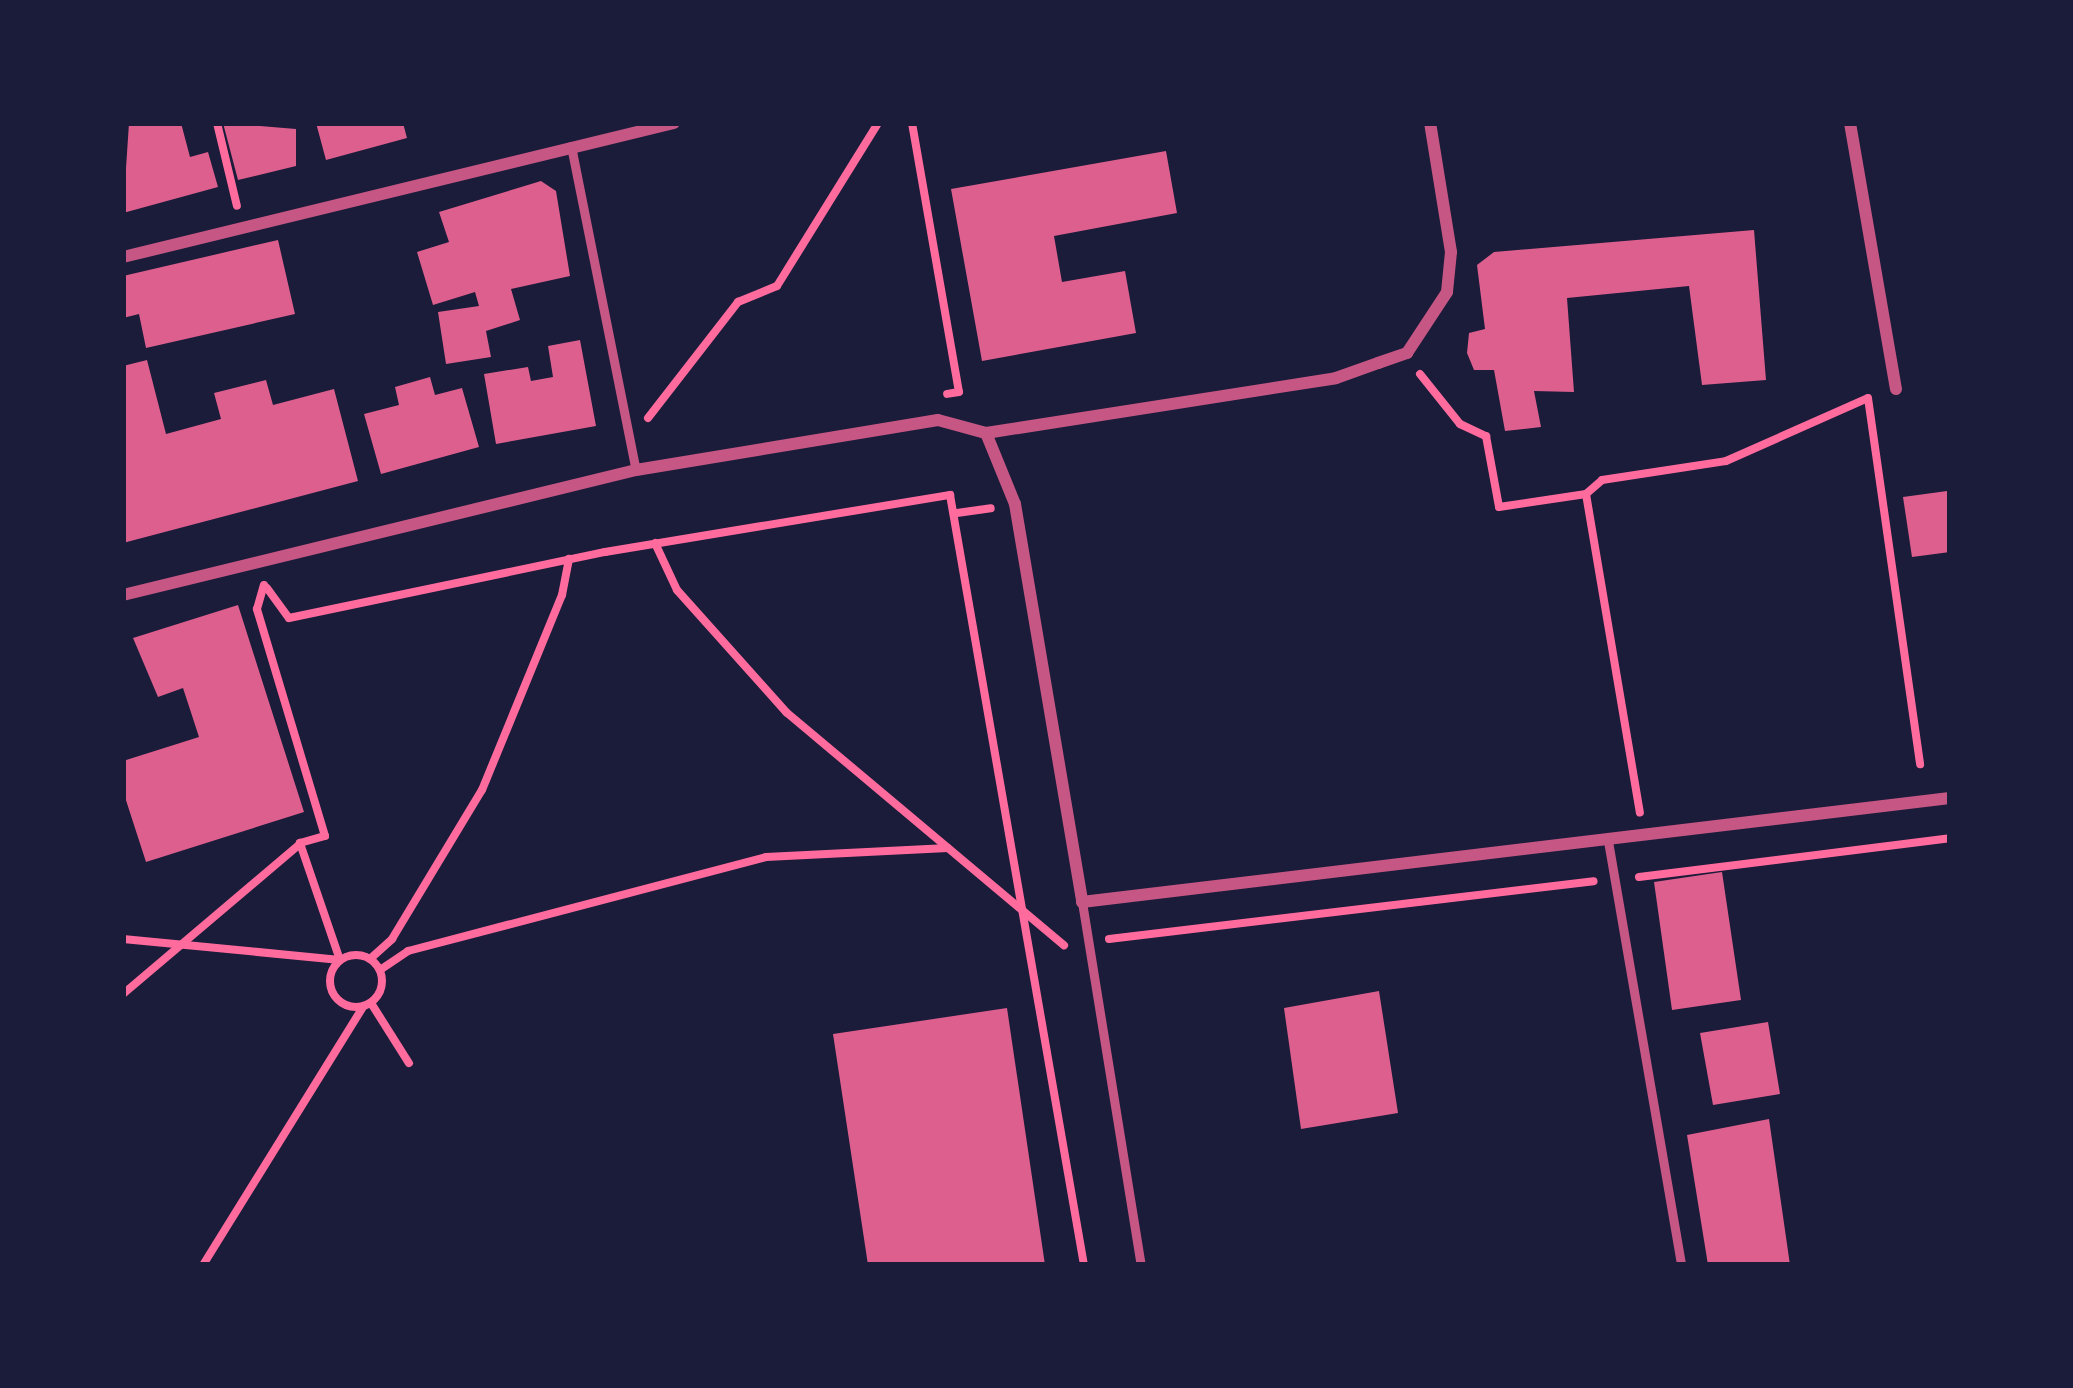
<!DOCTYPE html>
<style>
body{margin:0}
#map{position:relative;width:2073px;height:1388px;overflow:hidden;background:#1b1b3a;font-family:Poppins,sans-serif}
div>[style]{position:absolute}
.building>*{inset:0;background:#dd5f8e}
.path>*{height:8px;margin:-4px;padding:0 4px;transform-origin:4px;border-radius:4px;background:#ff6b9d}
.path>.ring{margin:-4px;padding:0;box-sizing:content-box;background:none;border:8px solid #ff6b9d;border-radius:50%}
.service>*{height:9px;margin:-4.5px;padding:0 4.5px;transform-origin:4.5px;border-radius:4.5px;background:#c65784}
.minor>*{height:12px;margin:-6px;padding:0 6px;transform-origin:6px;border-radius:6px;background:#c65784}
span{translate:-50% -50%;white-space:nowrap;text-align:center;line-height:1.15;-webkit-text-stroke:9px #1b1b3a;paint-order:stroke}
.frame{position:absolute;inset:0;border:126px solid #1b1b3a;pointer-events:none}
</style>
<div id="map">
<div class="building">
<div style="clip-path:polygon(129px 123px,181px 123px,190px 157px,208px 152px,218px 187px,123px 213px)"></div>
<div style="clip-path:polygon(223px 123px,296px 129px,296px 166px,238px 180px)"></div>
<div style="clip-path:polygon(316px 123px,403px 123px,407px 138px,326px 160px)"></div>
<div style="clip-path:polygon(1166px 151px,1177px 213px,1054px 236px,1062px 282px,1125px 271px,1136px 333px,982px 361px,951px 189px)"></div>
<div style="clip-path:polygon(541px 181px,556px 191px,570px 276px,511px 289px,520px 320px,486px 331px,491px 357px,446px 364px,438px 312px,479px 306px,475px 292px,433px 305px,417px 252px,449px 242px,439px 212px)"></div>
<div style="clip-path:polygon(1754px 230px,1766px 380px,1702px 385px,1689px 286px,1567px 298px,1574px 392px,1534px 391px,1541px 427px,1505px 431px,1494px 370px,1474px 370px,1467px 353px,1469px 333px,1485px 329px,1477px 265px,1494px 252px)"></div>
<div style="clip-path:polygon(278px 240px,295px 314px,146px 348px,139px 314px,123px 318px,123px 276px)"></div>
<div style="clip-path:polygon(580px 340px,596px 426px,496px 444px,484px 374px,528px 367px,531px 381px,553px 377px,548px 346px)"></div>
<div style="clip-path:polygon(147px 360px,166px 434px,221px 419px,214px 393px,266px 380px,273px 405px,334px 389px,358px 481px,123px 543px,123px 366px)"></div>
<div style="clip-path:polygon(430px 377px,435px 395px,462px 388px,479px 447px,381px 474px,364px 414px,399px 405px,395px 387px)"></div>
<div style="clip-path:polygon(1947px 491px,1950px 552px,1912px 557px,1903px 497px)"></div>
<div style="clip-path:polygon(238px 605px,304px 812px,146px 862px,123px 791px,123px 761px,199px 737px,183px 688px,158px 697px,133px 638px)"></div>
<div style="clip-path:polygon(1722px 872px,1741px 1000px,1672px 1010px,1654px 882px)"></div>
<div style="clip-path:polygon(1379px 991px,1398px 1113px,1301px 1129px,1284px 1008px)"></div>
<div style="clip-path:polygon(1007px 1008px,1045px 1265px,868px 1265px,833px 1034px)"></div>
<div style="clip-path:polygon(1768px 1022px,1780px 1094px,1713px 1105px,1700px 1033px)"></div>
<div style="clip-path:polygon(1769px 1119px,1790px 1265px,1708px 1265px,1687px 1135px)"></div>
</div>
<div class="path">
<div style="left:217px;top:123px;width:85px;rotate:76.5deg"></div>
<div style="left:912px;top:123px;width:273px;rotate:80.1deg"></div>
<div style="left:959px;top:392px;width:12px;rotate:171deg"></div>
<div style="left:1420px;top:374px;width:64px;rotate:51.3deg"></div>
<div style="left:1460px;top:424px;width:29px;rotate:25deg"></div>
<div style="left:1486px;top:436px;width:72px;rotate:79.6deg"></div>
<div style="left:1499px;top:507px;width:88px;rotate:-8.5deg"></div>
<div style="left:648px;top:418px;width:147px;rotate:-52.2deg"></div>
<div style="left:738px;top:302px;width:42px;rotate:-22.3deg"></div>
<div style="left:777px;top:286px;width:192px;rotate:-58.2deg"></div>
<div style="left:1586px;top:494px;width:21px;rotate:-41deg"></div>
<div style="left:1602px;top:480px;width:125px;rotate:-8.7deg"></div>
<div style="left:1726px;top:461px;width:155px;rotate:-23.9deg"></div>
<div style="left:1868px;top:398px;width:370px;rotate:81.9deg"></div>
<div style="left:1586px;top:494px;width:323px;rotate:80.4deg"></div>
<div style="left:957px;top:513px;width:34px;rotate:-8deg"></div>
<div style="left:655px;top:543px;width:52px;rotate:64.9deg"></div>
<div style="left:677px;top:590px;width:164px;rotate:48.2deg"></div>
<div style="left:786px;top:712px;width:363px;rotate:40deg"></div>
<div style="left:267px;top:588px;width:37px;rotate:54deg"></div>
<div style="left:289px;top:618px;width:323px;rotate:-11.8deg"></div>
<div style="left:605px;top:552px;width:350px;rotate:-9.4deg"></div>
<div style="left:950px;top:495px;width:782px;rotate:80.13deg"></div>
<div style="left:1639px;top:877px;width:313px;rotate:-7.1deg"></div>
<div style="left:123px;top:939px;width:218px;rotate:5.5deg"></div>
<div style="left:340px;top:960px;width:124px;rotate:-108.9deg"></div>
<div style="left:300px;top:843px;width:26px;rotate:-16deg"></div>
<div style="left:325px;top:836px;width:237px;rotate:-106.7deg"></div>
<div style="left:257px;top:609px;width:25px;rotate:-74deg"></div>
<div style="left:1109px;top:939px;width:488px;rotate:-6.8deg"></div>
<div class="ring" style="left:330px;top:955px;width:44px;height:44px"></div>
<div style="left:370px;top:959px;width:30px;rotate:-42deg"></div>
<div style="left:392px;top:939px;width:174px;rotate:-58.9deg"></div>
<div style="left:482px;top:790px;width:211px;rotate:-67.7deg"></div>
<div style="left:562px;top:595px;width:37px;rotate:-79deg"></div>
<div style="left:380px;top:970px;width:34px;rotate:-34deg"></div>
<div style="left:408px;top:951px;width:370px;rotate:-14.7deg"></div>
<div style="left:766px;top:857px;width:182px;rotate:-2.8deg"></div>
<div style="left:123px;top:994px;width:232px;rotate:-40.3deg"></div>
<div style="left:371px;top:1003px;width:71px;rotate:57.7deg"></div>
<div style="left:203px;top:1265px;width:304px;rotate:-58.2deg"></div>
</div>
<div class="service">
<div style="left:571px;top:146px;width:330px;rotate:78.7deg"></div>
<div style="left:1608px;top:841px;width:430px;rotate:80.2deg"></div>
<div style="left:1082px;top:902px;width:368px;rotate:80.8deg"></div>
</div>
<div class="minor">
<div style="left:1850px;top:123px;width:270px;rotate:80.2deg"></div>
<div style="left:123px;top:257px;width:567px;rotate:-13.67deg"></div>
<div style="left:986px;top:433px;width:77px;rotate:67.8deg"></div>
<div style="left:1015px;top:504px;width:404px;rotate:80.4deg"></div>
<div style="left:1082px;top:902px;width:874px;rotate:-6.83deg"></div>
<div style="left:123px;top:595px;width:528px;rotate:-13.69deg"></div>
<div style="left:636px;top:470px;width:306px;rotate:-9.4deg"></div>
<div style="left:938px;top:420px;width:50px;rotate:15.2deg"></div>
<div style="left:986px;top:433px;width:354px;rotate:-8.9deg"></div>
<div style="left:1336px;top:378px;width:45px;rotate:-19.7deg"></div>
<div style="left:1378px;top:363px;width:31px;rotate:-19deg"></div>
<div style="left:1407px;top:353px;width:73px;rotate:-56.7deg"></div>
<div style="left:1447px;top:292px;width:40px;rotate:-84.3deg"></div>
<div style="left:1451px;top:252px;width:131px;rotate:-99.2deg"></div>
</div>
<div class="frame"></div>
</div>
